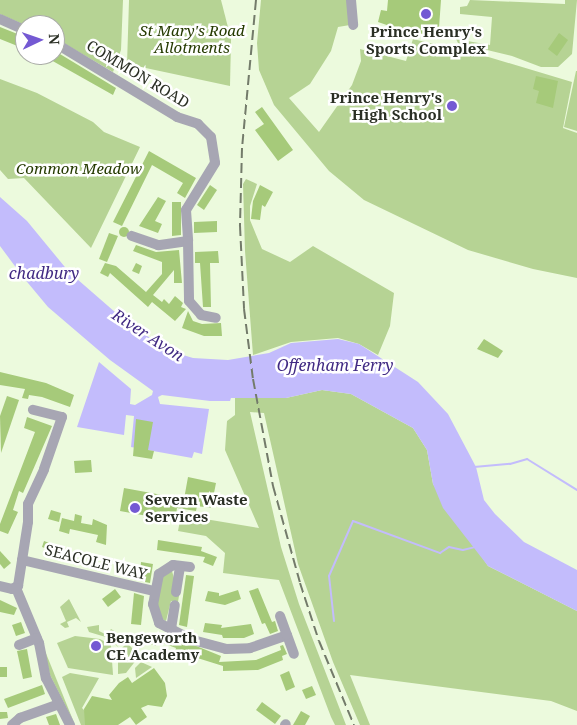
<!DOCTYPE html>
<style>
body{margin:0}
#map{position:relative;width:577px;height:725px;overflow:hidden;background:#ecfadd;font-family:"Noto Serif",serif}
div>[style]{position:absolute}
.green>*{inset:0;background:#b6d394}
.water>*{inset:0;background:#c3bcfc}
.stream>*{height:2px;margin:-1px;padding:0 1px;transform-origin:1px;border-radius:1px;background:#c3bcfc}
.building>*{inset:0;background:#a6ca7a}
.round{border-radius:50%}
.minor>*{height:10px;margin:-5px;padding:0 5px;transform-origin:5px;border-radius:5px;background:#a7a6b3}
.rail>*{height:2px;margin-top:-1px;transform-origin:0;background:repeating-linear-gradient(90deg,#737b6a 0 10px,transparent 0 15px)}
.dots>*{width:14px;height:14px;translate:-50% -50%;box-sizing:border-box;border:2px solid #fff;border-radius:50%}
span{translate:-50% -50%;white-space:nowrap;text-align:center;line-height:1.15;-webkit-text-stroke:5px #fff;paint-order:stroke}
.park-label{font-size:15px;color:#253a00;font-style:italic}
.poi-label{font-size:15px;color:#2a2f24;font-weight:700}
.right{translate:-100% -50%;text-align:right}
.left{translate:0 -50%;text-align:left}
.street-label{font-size:15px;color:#2a2f24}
.water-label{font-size:16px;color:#412a83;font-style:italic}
.north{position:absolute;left:15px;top:15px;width:50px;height:50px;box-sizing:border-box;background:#fff;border:1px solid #aaaca7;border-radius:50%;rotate:87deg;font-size:14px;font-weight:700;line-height:20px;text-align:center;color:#2a2f24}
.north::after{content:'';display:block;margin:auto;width:18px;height:22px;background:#7459d3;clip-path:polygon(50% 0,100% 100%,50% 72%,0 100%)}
</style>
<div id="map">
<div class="green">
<div style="clip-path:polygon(0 0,123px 0,121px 50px,113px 72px,55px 38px,55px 25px,25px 25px,0 14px)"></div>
<div style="clip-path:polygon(129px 0,221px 0,231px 39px,230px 86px,127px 64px)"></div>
<div style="clip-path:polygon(261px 0,348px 0,350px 25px,338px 27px,331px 51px,310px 84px,289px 98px,319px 132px,352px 85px,361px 61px,360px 49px,406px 61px,413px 39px,450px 48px,452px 46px,572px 82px,563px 128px,577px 133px,577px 278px,533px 269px,468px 250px,364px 200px,329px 171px,274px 105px,259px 70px,257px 43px)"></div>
<div style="clip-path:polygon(470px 0,565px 4px,565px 0,577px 0,572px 54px,558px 67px,541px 67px,512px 56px,458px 43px,456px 39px,490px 45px,492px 17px,460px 14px,460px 7px,467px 6px)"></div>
<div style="clip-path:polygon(576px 71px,577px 71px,577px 131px,564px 127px)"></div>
<div style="clip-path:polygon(0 79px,37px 93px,93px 122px,104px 132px,140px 147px,91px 248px,24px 178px,8px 179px,0 170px)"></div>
<div style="clip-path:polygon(246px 179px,257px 184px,250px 206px,250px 220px,262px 249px,290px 262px,313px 246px,394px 293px,390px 326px,378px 355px,359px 344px,338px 338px,291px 342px,253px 355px,245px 251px,243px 184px)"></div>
<div style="clip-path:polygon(322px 390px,351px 394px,413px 428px,427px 450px,433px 484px,488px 566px,577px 611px,577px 711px,551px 701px,350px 675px,370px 725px,360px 725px,333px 662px,298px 564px,264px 413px,250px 412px,281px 547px,299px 604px,346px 725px,335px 725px,331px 717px,279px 580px,223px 573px,225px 553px,206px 536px,178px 531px,181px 515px,259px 528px,225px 450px,227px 421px,235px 415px,235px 398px,286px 398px)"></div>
<div style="clip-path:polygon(172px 571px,179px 596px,178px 602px,171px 601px,166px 621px,162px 619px,157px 604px,162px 576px)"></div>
<div style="clip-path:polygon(69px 599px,81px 622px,76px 618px,67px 622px,69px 627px,65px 628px,60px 624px,66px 621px,60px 607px)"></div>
<div style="clip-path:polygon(99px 625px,99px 631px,107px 635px,111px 629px,116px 632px,111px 638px,119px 648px,109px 638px,89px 632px,87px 627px)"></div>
<div style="clip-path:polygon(75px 636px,100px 639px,111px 645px,113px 675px,68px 668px,57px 643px)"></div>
<div style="clip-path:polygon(127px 643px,136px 652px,137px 659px,126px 673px,118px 674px,118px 652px)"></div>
<div style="clip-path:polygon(43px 646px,75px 725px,50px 675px)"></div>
<div style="clip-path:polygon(141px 662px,152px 667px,136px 678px,135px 668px)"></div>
<div style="clip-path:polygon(70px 673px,99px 678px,82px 708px,85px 711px,85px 725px,81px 725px,62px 677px)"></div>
</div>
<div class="water">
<div style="clip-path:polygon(0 197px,27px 221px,69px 272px,131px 326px,173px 352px,193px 358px,228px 360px,269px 353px,291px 343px,338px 339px,359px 344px,418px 382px,448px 414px,476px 467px,484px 500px,495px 514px,524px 542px,577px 570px,577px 611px,488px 566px,443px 508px,433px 484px,427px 450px,413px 428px,351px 394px,322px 390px,286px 398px,231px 398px,230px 401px,210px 401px,162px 395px,158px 397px,160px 404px,209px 409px,202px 454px,194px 452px,192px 458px,131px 447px,134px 416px,126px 415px,124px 435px,77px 427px,99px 362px,131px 389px,130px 404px,135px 405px,152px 395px,153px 391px,110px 360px,48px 307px,23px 277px,0 246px)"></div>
</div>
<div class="stream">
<div style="left:474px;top:467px;width:36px;rotate:-5deg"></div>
<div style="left:510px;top:464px;width:18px;rotate:-16deg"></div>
<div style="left:527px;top:459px;width:59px;rotate:31.8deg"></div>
<div style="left:334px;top:621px;width:45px;rotate:-96.3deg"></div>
<div style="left:329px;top:576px;width:60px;rotate:-66.4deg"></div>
<div style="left:353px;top:521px;width:93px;rotate:20.2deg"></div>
<div style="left:440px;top:553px;width:11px;rotate:-34deg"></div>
<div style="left:449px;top:547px;width:14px;rotate:12deg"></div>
<div style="left:463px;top:550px;width:12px;rotate:-14deg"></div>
</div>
<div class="building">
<div style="clip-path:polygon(388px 0,441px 0,439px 28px,433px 27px,433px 35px,410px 33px,378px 22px,381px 10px,387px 11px)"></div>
<div style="clip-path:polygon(0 27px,25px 37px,25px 49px,0 39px)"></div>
<div style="clip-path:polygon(559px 33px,568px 40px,557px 56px,548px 49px)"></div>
<div style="clip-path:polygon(55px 51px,116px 88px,113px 95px,42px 55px,55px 55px)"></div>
<div style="clip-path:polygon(536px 76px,558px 81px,553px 108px,536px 103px,539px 91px,533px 89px)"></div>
<div style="clip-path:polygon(262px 107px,293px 150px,278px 161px,255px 130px,264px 124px,255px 112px)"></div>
<div style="clip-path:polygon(149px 151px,196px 178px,185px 198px,177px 193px,183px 183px,152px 165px,122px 226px,113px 222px)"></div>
<div style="clip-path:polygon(210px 185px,217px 190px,204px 210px,197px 205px)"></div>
<div style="clip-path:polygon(260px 185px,273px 192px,265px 207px,262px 205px,260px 220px,251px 219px,253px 201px)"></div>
<div style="clip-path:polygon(158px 197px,166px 201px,155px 221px,162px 224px,158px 233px,139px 226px)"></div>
<div style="clip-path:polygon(172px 202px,181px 202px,181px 235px,172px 236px)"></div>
<div style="clip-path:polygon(217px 221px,217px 232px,194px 233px,194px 222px)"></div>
<div class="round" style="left:119px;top:227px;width:10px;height:10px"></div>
<div style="clip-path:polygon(109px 233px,118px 236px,107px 262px,99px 259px)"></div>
<div style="clip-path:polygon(136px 245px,156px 252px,179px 250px,182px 283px,174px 283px,174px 270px,153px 295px,162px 302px,164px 299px,169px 304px,175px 296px,183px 303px,181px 307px,186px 309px,175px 321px,152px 302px,148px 307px,110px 273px,108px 277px,100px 273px,105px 263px,116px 266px,146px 292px,162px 274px,162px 262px,133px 251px)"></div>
<div style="clip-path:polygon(218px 251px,219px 263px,210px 263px,211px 307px,203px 307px,200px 263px,195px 263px,195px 252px)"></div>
<div style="clip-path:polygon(136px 263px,142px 266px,139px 274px,132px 271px)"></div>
<div style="clip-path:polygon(188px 311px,193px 321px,202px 324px,221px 323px,222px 336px,204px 336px,182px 328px)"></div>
<div style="clip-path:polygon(484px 339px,503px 351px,498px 358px,477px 349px)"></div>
<div style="clip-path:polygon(0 372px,46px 383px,74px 395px,70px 407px,42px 397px,29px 395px,28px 399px,22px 398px,25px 389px,0 385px)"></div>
<div style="clip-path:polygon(7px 396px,19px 400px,1px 453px,0 416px)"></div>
<div style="clip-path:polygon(27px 417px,52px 426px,23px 493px,19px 491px,13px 510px,18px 512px,8px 534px,0 531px,0 524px,35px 432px,24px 428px)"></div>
<div style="clip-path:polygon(136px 419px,153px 422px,148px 450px,154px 451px,152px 459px,133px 456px)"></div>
<div style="clip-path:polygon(91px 460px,92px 472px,75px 473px,74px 461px)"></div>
<div style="clip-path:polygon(188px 477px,216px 483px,211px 508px,197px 506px,196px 511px,177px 508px,175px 521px,120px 511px,124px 488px,184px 499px)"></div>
<div style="clip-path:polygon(51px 510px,61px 513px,59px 522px,48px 519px)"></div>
<div style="clip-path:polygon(75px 514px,82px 516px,81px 523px,92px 525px,93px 519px,107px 525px,106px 545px,96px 542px,98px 535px,70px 529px,69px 534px,59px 531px,62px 518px,74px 521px)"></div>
<div style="clip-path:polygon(158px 540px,202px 547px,201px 551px,217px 557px,213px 566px,203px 562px,205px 557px,157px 550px)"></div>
<div style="clip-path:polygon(44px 541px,52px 544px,50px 550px,42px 547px)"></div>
<div style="clip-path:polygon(0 551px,11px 563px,4px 569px,0 564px)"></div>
<div style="clip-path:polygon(141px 562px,153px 564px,150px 583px,140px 581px)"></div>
<div style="clip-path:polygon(186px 575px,194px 576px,187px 627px,179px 625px)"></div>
<div style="clip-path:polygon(258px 588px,272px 622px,275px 621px,278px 631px,270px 634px,265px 623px,262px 624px,249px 591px)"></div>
<div style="clip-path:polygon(115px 589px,121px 597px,108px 607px,102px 599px)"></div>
<div style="clip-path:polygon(238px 590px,241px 599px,225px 605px,205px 601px,208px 591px,219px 593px,219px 596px)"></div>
<div style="clip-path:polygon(134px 593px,144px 596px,141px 625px,131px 624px)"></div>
<div style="clip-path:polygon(0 600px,17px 608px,14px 615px,0 612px)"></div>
<div style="clip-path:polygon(21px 622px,25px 633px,16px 636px,12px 625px)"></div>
<div style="clip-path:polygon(205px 623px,222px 625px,221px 628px,251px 624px,254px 634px,244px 638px,223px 638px,222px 635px,203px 632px)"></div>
<div style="clip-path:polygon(148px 633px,162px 637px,164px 633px,221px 656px,219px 662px,256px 660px,281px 650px,280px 646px,283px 645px,287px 654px,282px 656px,283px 660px,258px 670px,223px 671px,223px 666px,175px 651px,176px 648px,157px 641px,156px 646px,145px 642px)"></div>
<div style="clip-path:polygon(27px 649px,32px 677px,23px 679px,17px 651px)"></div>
<div style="clip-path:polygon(0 667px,7px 667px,7px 677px,0 677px)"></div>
<div style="clip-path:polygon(154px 668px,165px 683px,167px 696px,162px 707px,148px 705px,141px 708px,147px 717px,136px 725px,130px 717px,118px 725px,85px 725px,84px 709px,92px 696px,112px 700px,109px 695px,119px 683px,128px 677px,132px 683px)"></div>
<div style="clip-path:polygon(289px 671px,295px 687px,286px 691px,280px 675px)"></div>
<div style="clip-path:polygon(42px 685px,45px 694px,8px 708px,4px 699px)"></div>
<div style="clip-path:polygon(312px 686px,316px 695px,306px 699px,302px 690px)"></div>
<div style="clip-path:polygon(262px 702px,281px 716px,275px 724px,256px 710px)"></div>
<div style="clip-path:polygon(301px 711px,310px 716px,305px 725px,293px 725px)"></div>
<div style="clip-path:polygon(0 712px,7px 712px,8px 718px,0 719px)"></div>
<div style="clip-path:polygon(56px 714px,60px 725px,49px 725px,46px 717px)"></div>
</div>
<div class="minor">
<div style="left:351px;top:0;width:25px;rotate:85deg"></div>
<div style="left:0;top:19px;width:27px;rotate:24deg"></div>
<div style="left:55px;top:43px;width:143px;rotate:31.2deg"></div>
<div style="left:177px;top:117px;width:22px;rotate:18deg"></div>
<div style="left:198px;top:124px;width:18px;rotate:45deg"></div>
<div style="left:211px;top:137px;width:26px;rotate:81deg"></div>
<div style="left:215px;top:163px;width:55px;rotate:121.7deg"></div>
<div style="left:186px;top:210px;width:31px;rotate:86deg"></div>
<div style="left:188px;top:241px;width:30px;rotate:172deg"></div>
<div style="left:158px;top:245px;width:28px;rotate:-161deg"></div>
<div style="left:188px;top:241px;width:60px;rotate:89deg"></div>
<div style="left:189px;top:301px;width:18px;rotate:49deg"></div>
<div style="left:201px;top:315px;width:15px;rotate:11deg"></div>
<div style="left:22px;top:560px;width:136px;rotate:13.2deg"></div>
<div style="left:190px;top:567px;width:17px;rotate:-173deg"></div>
<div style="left:173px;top:565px;width:17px;rotate:147deg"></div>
<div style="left:159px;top:574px;width:31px;rotate:101deg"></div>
<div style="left:153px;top:604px;width:20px;rotate:72deg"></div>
<div style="left:159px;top:623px;width:38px;rotate:27deg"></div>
<div style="left:193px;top:640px;width:34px;rotate:15deg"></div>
<div style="left:226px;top:649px;width:24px;rotate:-2deg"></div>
<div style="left:250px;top:648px;width:39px;rotate:-19deg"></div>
<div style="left:287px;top:635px;width:20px;rotate:70deg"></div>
<div style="left:0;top:586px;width:12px;rotate:14deg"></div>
<div style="left:12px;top:589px;width:7px;rotate:-27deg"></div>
<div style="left:18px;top:586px;width:65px;rotate:-81.1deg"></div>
<div style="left:28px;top:522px;width:18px;rotate:-90deg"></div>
<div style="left:28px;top:504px;width:38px;rotate:-65deg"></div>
<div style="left:44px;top:469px;width:55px;rotate:-70.9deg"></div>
<div style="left:62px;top:417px;width:30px;rotate:-166deg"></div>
<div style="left:16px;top:588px;width:60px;rotate:67.3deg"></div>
<div style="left:39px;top:643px;width:36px;rotate:79deg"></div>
<div style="left:46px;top:678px;width:53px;rotate:62.9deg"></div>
<div style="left:176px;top:592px;width:26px;rotate:-81deg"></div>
<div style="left:280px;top:616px;width:20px;rotate:70deg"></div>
<div style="left:171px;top:629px;width:24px;rotate:-81deg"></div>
<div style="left:19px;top:645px;width:19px;rotate:-21deg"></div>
<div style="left:12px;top:725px;width:11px;rotate:-41deg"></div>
<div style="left:20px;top:718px;width:41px;rotate:-19.7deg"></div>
<div style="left:285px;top:725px;width:1px;rotate:-45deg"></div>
</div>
<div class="rail">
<div style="left:256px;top:0;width:149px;rotate:95.4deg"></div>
<div style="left:242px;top:148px;width:78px;rotate:91.5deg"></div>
<div style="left:240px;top:226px;width:83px;rotate:87.2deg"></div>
<div style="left:244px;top:309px;width:71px;rotate:82.7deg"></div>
<div style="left:253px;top:379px;width:109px;rotate:79.4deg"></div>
<div style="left:273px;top:486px;width:101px;rotate:74.4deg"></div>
<div style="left:300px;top:583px;width:61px;rotate:71.9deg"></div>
<div style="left:319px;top:641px;width:91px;rotate:67.4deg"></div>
</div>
<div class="dots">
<div style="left:426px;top:14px;background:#7459d3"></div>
<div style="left:452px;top:106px;background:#7459d3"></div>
<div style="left:135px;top:508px;background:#7459d3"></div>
<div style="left:96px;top:646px;background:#7459d3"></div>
</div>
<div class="park-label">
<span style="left:192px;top:39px">St Mary's Road<br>Allotments</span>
<span style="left:79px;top:169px">Common Meadow</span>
</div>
<div class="poi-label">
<span style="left:426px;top:40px">Prince Henry's<br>Sports Complex</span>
<span class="right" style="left:442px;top:106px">Prince Henry's<br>High School</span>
<span class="left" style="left:145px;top:508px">Severn Waste<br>Services</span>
<span class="left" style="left:106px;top:646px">Bengeworth<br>CE Academy</span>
</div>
<div class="street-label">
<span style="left:138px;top:74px;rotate:31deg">COMMON ROAD</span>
<span style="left:96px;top:562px;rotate:14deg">SEACOLE WAY</span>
</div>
<div class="water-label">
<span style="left:44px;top:273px">chadbury</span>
<span style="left:148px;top:335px;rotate:33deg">River Avon</span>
<span style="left:335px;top:365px">Offenham Ferry</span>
</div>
<div class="north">N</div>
</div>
